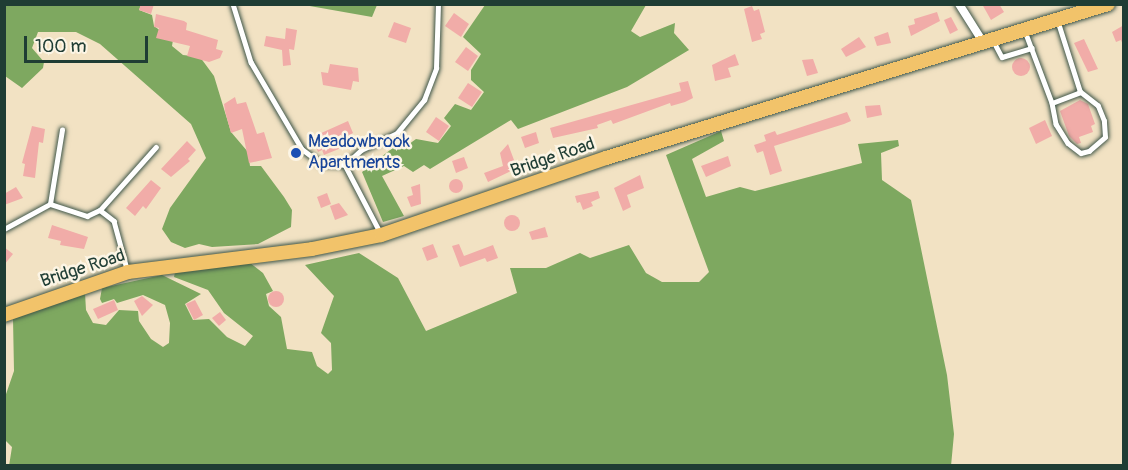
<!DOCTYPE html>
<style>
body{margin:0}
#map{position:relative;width:1128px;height:470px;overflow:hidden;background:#f2e2c3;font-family:Pangolin,sans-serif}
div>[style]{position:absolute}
.forest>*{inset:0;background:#7ea860}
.building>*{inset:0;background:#f1aca8}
.round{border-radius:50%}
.roads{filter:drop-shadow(0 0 2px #3f5649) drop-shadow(0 0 2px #3f5649)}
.service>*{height:4.5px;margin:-2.25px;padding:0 2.25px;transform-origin:2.25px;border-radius:2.25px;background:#fff}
.minor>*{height:8px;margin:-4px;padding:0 4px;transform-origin:4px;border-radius:4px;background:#fff}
.primary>*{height:14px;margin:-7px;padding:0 7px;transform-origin:7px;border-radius:7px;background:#f2c36a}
.dots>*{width:16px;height:16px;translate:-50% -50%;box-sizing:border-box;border:3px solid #fcf5e5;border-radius:50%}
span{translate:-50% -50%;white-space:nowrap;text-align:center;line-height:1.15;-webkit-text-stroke:5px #fcf5e5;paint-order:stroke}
.transit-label{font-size:18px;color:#164399}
.left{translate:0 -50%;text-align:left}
.street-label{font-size:18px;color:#1f3d34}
.frame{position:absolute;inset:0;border:6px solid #1f3d34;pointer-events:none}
.scale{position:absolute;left:24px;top:36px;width:124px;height:27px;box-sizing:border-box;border:3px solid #1f3d34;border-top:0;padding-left:8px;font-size:18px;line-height:21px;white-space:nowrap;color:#1f3d34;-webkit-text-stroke:4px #fcf5e5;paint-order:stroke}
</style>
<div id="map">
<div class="forest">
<div style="clip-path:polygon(5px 5px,141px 5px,139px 10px,152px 15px,154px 26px,173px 40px,172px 46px,183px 55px,200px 57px,214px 76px,231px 132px,248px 152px,250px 166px,261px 166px,284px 197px,292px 210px,291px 227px,258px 244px,212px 247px,199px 244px,185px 248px,171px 242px,162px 229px,170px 208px,206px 158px,191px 124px,100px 44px,76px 32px,38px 32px,32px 48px,44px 62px,43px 68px,22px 88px,5px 76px)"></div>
<div style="clip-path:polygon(304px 5px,377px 5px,372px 17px)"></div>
<div style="clip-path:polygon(485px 5px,646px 5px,631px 31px,640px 37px,675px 23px,674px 33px,689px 50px,627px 87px,518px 129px,511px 120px,430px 169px,424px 165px,413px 172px,404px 166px,382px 176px,404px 216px,383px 222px,362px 172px,399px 143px,405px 147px,416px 139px,438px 143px,451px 126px,444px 118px,455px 104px,471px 110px,484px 92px,471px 80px,471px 70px,481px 54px,463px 37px)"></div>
<div style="clip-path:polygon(721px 131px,724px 141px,692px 159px,706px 197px,740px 187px,755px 191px,862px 163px,858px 144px,898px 140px,899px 146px,881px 153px,882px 180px,911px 200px,947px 375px,954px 434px,951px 466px,9px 466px,12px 447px,5px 440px,5px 397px,14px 371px,13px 319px,85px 293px,86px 310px,93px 323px,106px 325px,119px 310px,138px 311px,139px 321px,151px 339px,163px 347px,169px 343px,170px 323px,165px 305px,143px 295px,117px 303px,114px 299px,102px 303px,100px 299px,102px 288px,162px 275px,201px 294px,185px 304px,193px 320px,209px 319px,227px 337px,245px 346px,253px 336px,224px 313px,208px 290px,174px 277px,175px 272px,250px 263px,263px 273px,273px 291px,266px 294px,269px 306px,281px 317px,287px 349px,312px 352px,317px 366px,328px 374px,332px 370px,331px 343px,321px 333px,334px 296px,305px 265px,359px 253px,398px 278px,426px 331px,517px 293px,510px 268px,546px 268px,580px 253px,590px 258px,629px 245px,646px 273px,662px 282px,699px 282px,709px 272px,666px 155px)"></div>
</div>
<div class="building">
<div style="clip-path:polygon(141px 4px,154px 4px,151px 14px,139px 10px)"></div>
<div style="clip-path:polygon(982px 4px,999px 4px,1004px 12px,991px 20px)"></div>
<div style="clip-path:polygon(752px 6px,754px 11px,759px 9px,765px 32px,760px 34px,762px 39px,752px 42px,744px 9px)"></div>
<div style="clip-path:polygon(937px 12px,940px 21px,911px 36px,908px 26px,915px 24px,914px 19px)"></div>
<div style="clip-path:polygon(454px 13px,469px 24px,461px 37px,445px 26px)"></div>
<div style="clip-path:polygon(156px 14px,184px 21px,187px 23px,186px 30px,218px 40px,216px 49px,223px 51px,220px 58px,209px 62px,187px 56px,190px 46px,156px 38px,159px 28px,154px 27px)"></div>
<div style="clip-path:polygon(951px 17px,958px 30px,950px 34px,944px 20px)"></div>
<div style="clip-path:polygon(394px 22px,411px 28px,406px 43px,388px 37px)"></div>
<div style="clip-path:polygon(1124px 25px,1124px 45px,1123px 45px,1121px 40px,1116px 42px,1112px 32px)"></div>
<div style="clip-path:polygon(286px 28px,297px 30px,294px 50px,289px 49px,291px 65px,283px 66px,282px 50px,264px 46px,266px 36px,285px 39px)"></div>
<div style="clip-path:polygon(888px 32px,891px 43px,877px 46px,874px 37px)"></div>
<div style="clip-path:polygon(859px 37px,866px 47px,846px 57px,841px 49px)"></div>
<div style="clip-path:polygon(1084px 39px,1098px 69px,1088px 72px,1074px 43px)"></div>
<div style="clip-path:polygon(466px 47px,478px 56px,468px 71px,455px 62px)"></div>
<div style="clip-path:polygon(735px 54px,739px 65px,728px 68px,731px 77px,715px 81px,712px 65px)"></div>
<div class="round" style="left:1012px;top:58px;width:18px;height:18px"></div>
<div style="clip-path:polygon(813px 59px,818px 73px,807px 76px,802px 60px)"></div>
<div style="clip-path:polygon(330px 64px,358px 68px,359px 82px,353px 81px,351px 90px,323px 85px,321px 72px,328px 73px)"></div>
<div style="clip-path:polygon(688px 81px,693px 98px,685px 102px,671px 106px,670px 103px,613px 124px,611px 120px,597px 125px,598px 128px,553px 138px,550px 128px,681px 91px,679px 83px)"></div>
<div style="clip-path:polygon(468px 83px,482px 92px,472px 107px,458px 98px)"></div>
<div style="clip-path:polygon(235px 97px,237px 104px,246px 102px,257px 134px,264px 132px,272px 158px,249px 163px,242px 129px,231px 133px,225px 111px,224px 104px)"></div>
<div style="clip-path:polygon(1080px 100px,1088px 104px,1095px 124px,1091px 126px,1093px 132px,1079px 137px,1081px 143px,1077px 144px,1069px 136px,1060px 111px)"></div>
<div style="clip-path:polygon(880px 105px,882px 115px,867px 118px,865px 106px)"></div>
<div style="clip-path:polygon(847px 112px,851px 121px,844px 124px,774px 146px,782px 171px,770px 175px,763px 151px,757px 153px,754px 145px,766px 141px,764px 135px,775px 131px,777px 135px)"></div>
<div style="clip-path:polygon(436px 117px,449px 126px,439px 141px,426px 132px)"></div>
<div style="clip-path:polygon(1045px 120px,1052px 136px,1036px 144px,1029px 128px)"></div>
<div style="clip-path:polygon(348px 121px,353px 133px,348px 136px,351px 144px,324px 155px,322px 150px,318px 152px,315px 145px,322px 142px,319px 134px)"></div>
<div style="clip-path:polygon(32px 126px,45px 129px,43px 143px,39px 142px,35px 178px,23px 176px,25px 164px,22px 163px)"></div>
<div style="clip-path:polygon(536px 132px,539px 143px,525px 148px,521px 137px)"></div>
<div style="clip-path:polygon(187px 141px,196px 150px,188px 159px,190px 161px,171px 177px,161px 169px)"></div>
<div style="clip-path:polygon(508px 144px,517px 168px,488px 182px,484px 173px,503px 166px,500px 153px)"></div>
<div style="clip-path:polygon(728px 156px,731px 166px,706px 177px,701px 166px)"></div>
<div style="clip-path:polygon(464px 157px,468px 168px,456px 173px,452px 161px)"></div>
<div style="clip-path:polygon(640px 175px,644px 188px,627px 195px,631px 207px,623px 211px,614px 188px)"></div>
<div class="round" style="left:449px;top:179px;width:14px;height:14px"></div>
<div style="clip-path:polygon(151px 180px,161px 188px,146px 209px,143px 206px,135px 216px,126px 208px)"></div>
<div style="clip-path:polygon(420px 184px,421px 204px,411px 207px,407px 197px,413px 195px,411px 187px)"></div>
<div style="clip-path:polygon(16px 187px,23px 198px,4px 205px,4px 194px)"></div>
<div style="clip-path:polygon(598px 191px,600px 198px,591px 202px,593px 206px,583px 210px,580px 202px,577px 203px,575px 196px)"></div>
<div style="clip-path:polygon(327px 193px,331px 204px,321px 208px,317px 197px)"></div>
<div style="clip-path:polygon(339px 203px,348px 215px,335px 220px,330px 206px)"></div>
<div class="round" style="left:504px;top:215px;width:16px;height:16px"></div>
<div style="clip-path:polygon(52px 225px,88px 237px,84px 249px,60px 245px,61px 241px,48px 238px)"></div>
<div style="clip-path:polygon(545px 227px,548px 237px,532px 240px,529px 232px)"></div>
<div style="clip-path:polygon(433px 244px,438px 257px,427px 261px,422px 248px)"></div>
<div style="clip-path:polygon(459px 244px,464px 256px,493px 245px,498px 258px,487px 262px,485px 258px,460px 267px,452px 246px)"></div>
<div style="clip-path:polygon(4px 247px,13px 254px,4px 265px)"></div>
<div class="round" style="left:268px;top:291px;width:16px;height:16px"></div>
<div style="clip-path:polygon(142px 296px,153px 305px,142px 316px,134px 301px)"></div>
<div style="clip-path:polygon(114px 300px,118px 310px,98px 319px,93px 309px)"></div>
<div style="clip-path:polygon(195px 300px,203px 315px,194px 320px,186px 304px)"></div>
<div style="clip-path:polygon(220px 312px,226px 320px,219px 326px,212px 318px)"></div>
</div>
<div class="roads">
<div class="service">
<div style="left:233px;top:4px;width:61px;rotate:72.8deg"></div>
<div style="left:251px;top:62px;width:101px;rotate:59.6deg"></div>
<div style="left:302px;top:149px;width:25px;rotate:37deg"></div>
<div style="left:322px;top:164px;width:23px;rotate:2deg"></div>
<div style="left:345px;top:165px;width:76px;rotate:62.4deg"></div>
<div style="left:1025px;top:31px;width:77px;rotate:69.4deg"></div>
<div style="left:1052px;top:103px;width:30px;rotate:-21deg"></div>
<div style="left:1080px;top:92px;width:72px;rotate:-107.7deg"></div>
<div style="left:994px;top:42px;width:17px;rotate:62deg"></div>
<div style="left:1002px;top:57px;width:31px;rotate:-17deg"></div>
<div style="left:1052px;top:103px;width:21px;rotate:79deg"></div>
<div style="left:1056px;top:124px;width:22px;rotate:58deg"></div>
<div style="left:1068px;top:143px;width:16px;rotate:38deg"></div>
<div style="left:1081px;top:153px;width:8px;rotate:-14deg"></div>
<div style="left:1089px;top:151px;width:21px;rotate:-41deg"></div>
<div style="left:1105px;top:137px;width:16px;rotate:-94deg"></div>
<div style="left:1104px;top:121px;width:16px;rotate:-112deg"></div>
<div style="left:1098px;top:106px;width:23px;rotate:-142deg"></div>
<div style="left:345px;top:165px;width:22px;rotate:-43deg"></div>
<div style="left:361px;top:150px;width:40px;rotate:-25deg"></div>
<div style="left:397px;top:133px;width:43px;rotate:-50.7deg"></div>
<div style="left:424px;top:100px;width:34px;rotate:-69deg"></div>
<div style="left:436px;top:68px;width:64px;rotate:-88.2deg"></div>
<div style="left:50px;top:204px;width:39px;rotate:18deg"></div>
<div style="left:87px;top:216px;width:14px;rotate:-25deg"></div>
<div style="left:100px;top:210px;width:84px;rotate:-48.4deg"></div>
<div style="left:100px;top:210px;width:18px;rotate:38deg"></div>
<div style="left:114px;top:221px;width:50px;rotate:74.8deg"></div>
<div style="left:4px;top:229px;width:52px;rotate:-28.5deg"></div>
<div style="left:50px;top:204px;width:75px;rotate:-80.8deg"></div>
</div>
<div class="minor">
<div style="left:959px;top:4px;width:45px;rotate:57.7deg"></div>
</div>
<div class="primary">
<div style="left:4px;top:315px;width:131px;rotate:-19.1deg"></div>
<div style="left:128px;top:272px;width:185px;rotate:-7.1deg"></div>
<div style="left:312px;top:249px;width:70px;rotate:-11.5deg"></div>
<div style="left:381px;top:235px;width:238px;rotate:-18.9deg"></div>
<div style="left:606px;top:158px;width:525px;rotate:-17.05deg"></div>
</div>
</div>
<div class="dots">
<div style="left:296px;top:153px;background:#1a4fb4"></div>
</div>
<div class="transit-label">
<span class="left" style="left:308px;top:153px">Meadowbrook<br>Apartments</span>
</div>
<div class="street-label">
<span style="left:553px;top:158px;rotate:-19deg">Bridge Road</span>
<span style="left:83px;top:269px;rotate:-18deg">Bridge Road</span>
</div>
<div class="frame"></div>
<div class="scale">100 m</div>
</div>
